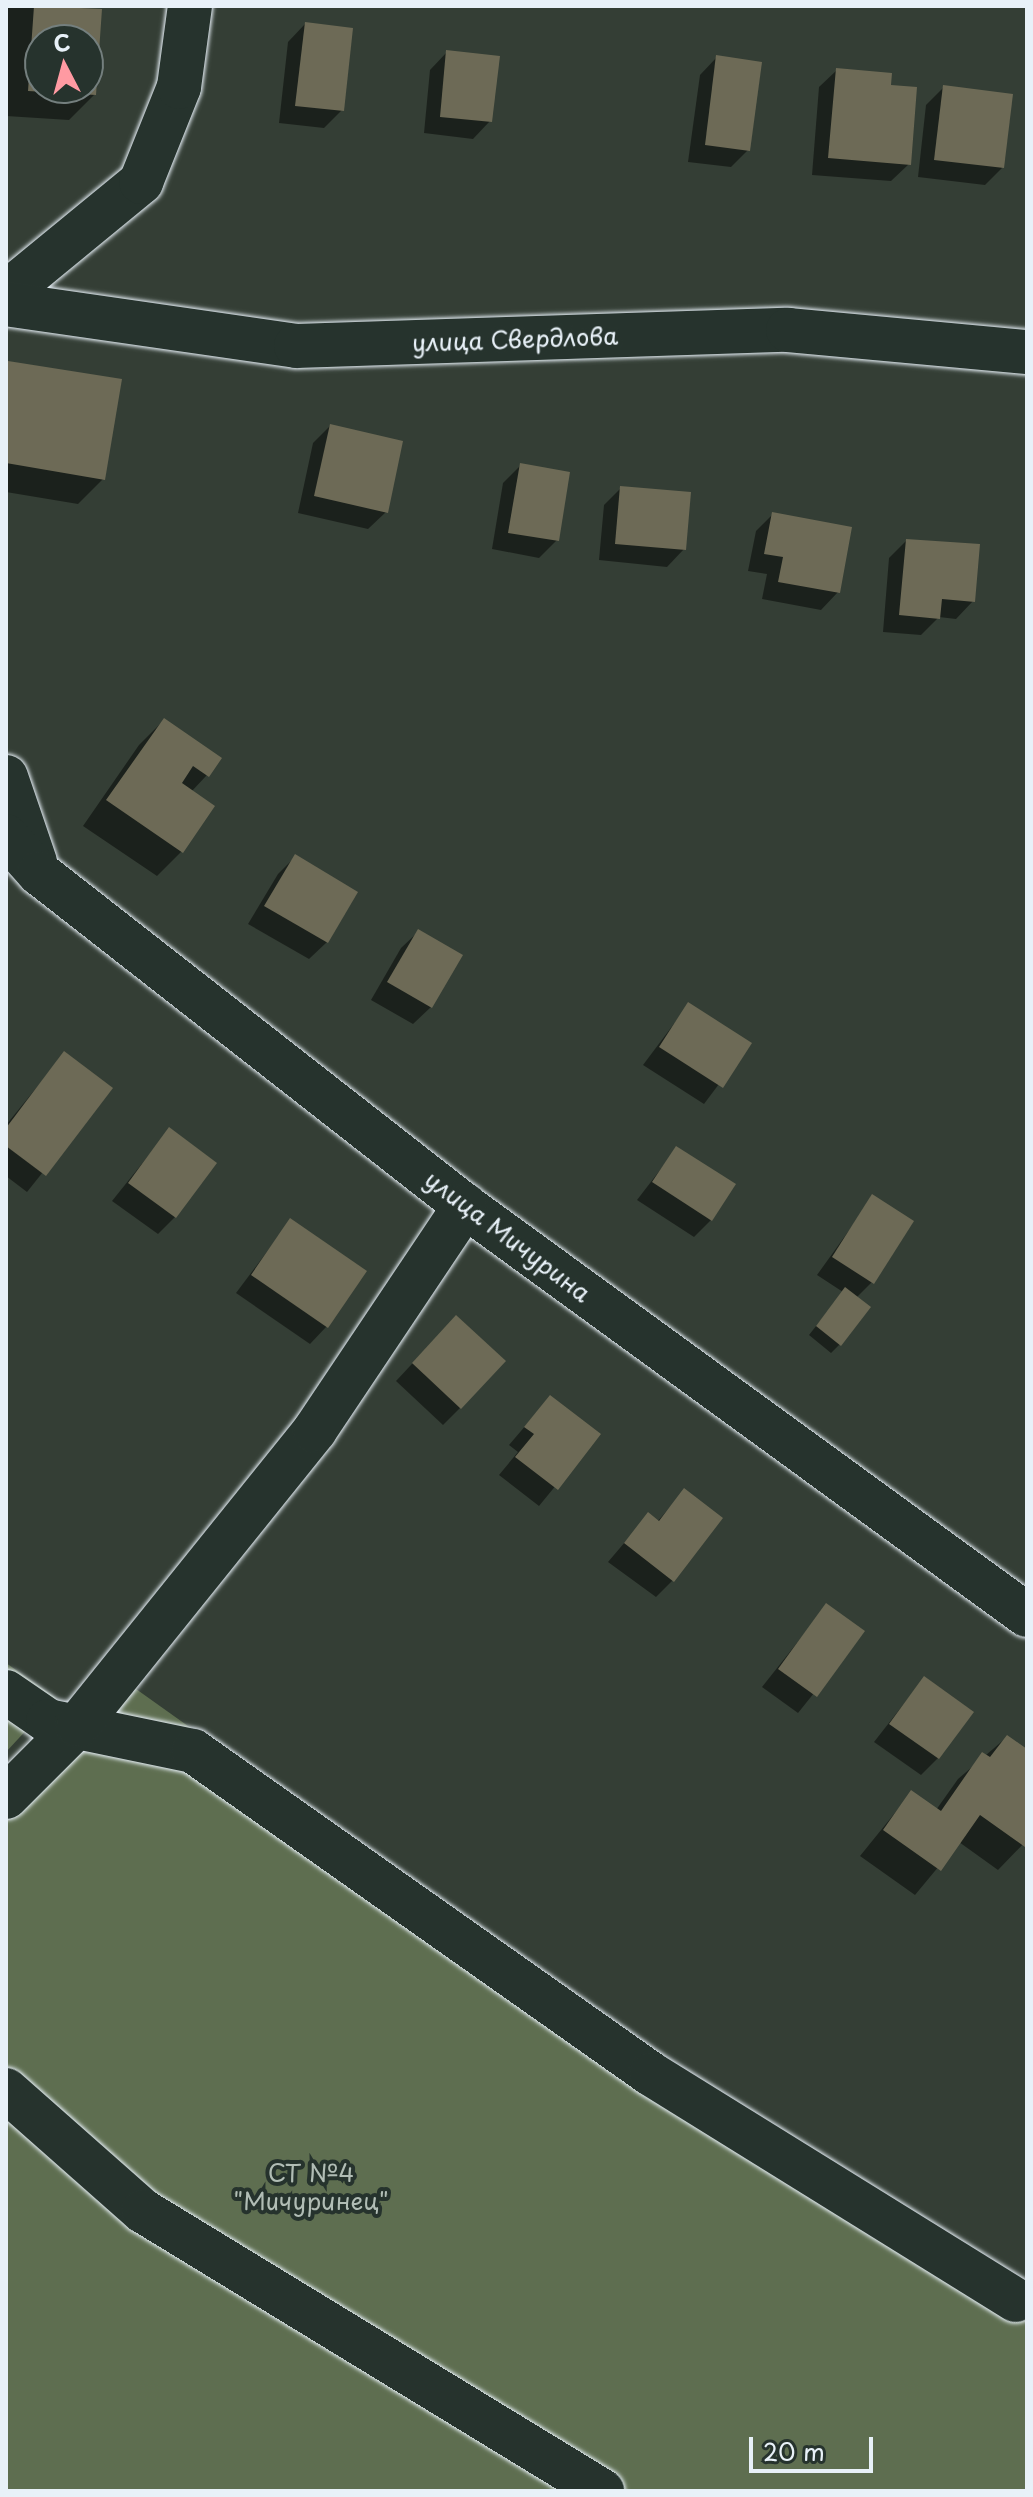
<!DOCTYPE html>
<meta charset="utf-8">
<style>
body{margin:0}
#map{position:relative;width:1033px;height:2497px;overflow:hidden;background:#343e35;font-family:"Playpen Sans",sans-serif}
div>[style]{position:absolute}
.green>*{inset:0;background:#5e6e50}
.shadow>*{inset:0;background:#0007}
.building>*{inset:0;background:#6d6a56}
.roads{filter:drop-shadow(0 0 2px #e8f1f8) drop-shadow(0 0 2px #e8f1f8)}
.minor>*{height:44px;margin:-22px;padding:0 22px;transform-origin:22px;border-radius:22px;background:#26332d}
span{translate:-50% -50%;white-space:nowrap;text-align:center;line-height:1.15;-webkit-text-stroke:8px #26332d;paint-order:stroke}
.street-label{font-size:24px;color:#e8f1f8}
.park-label{font-size:24px;color:#b1bdb5}
.frame{position:absolute;inset:0;border:8px solid #e8f1f8;pointer-events:none}
.north{position:absolute;left:24px;top:24px;width:80px;height:80px;box-sizing:border-box;background:#26332d;border:2px solid #747f7e;border-radius:50%;rotate:354deg;font-size:22px;font-weight:700;line-height:32px;text-align:center;color:#e8f1f8}
.north::after{content:'';display:block;margin:auto;width:28px;height:36px;background:#ff9aa2;clip-path:polygon(50% 0,100% 100%,50% 72%,0 100%)}
.scale{position:absolute;left:749px;top:2437px;width:124px;height:36px;box-sizing:border-box;border:4px solid #e8f1f8;border-top:0;padding-left:10px;font-size:24px;line-height:28px;white-space:nowrap;color:#e8f1f8;-webkit-text-stroke:6px #26332d;paint-order:stroke}
</style>
<div id="map">
<div class="green">
<div style="clip-path:polygon(6px 1663px,56px 1698px,6px 1752px)"></div>
<div style="clip-path:polygon(122px 1679px,777px 2146px,1027px 2295px,1027px 2491px,6px 2491px,6px 1808px)"></div>
</div>
<div class="shadow">
<div style="clip-path:polygon(evenodd,6px 6px,100px 11px,95px 94px,69px 120px,6px 116px,6px 6px,40px 40px,88px 40px,88px 88px,40px 88px,40px 40px)"></div>
<div style="clip-path:polygon(305px 24px,342px 110px,324px 128px,279px 123px,288px 42px)"></div>
<div style="clip-path:polygon(447px 52px,490px 121px,473px 139px,424px 133px,430px 70px)"></div>
<div style="clip-path:polygon(717px 57px,748px 150px,731px 167px,688px 162px,700px 75px)"></div>
<div style="clip-path:polygon(837px 70px,889px 87px,909px 164px,891px 181px,812px 175px,819px 87px)"></div>
<div style="clip-path:polygon(943px 88px,1002px 168px,985px 185px,918px 177px,926px 105px)"></div>
<div style="clip-path:polygon(8px 363px,103px 479px,78px 504px,6px 492px)"></div>
<div style="clip-path:polygon(330px 426px,386px 512px,368px 529px,298px 513px,313px 443px)"></div>
<div style="clip-path:polygon(520px 466px,557px 540px,539px 558px,492px 549px,503px 483px)"></div>
<div style="clip-path:polygon(621px 488px,684px 549px,667px 567px,599px 560px,604px 505px)"></div>
<div style="clip-path:polygon(773px 514px,838px 592px,821px 610px,762px 599px,767px 574px,748px 571px,756px 531px)"></div>
<div style="clip-path:polygon(906px 541px,973px 601px,956px 619px,939px 617px,921px 635px,883px 632px,889px 558px)"></div>
<div style="clip-path:polygon(164px 720px,207px 775px,191px 792px,182px 851px,157px 876px,83px 826px,139px 745px)"></div>
<div style="clip-path:polygon(295px 857px,327px 942px,309px 959px,248px 924px,278px 874px)"></div>
<div style="clip-path:polygon(419px 931px,431px 1007px,413px 1024px,371px 1000px,401px 948px)"></div>
<div style="clip-path:polygon(688px 1005px,749px 1044px,704px 1104px,643px 1065px)"></div>
<div style="clip-path:polygon(64px 1054px,110px 1088px,27px 1192px,6px 1176px,6px 1125px)"></div>
<div style="clip-path:polygon(169px 1130px,175px 1217px,158px 1234px,112px 1201px)"></div>
<div style="clip-path:polygon(677px 1148px,711px 1220px,694px 1237px,637px 1200px)"></div>
<div style="clip-path:polygon(873px 1197px,872px 1282px,856px 1298px,840px 1344px,831px 1353px,809px 1335px,843px 1292px,817px 1275px)"></div>
<div style="clip-path:polygon(290px 1221px,327px 1326px,310px 1344px,236px 1293px)"></div>
<div style="clip-path:polygon(439px 1335px,460px 1408px,443px 1425px,396px 1381px)"></div>
<div style="clip-path:polygon(550px 1397px,598px 1434px,539px 1506px,499px 1475px,518px 1452px,509px 1445px)"></div>
<div style="clip-path:polygon(684px 1491px,673px 1580px,656px 1597px,608px 1562px,648px 1515px,657px 1522px)"></div>
<div style="clip-path:polygon(827px 1605px,863px 1632px,798px 1713px,762px 1687px)"></div>
<div style="clip-path:polygon(924px 1678px,938px 1758px,921px 1775px,874px 1742px)"></div>
<div style="clip-path:polygon(1007px 1737px,1027px 1751px,1027px 1840px,998px 1870px,959px 1842px,915px 1895px,860px 1856px,911px 1793px,936px 1810px,958px 1779px)"></div>
</div>
<div class="building">
<div style="clip-path:polygon(evenodd,34px 6px,102px 9px,96px 95px,28px 91px,34px 6px,40px 40px,88px 40px,88px 88px,40px 88px,40px 40px)"></div>
<div style="clip-path:polygon(305px 22px,353px 28px,344px 111px,295px 106px)"></div>
<div style="clip-path:polygon(446px 50px,500px 56px,492px 122px,440px 117px)"></div>
<div style="clip-path:polygon(716px 55px,762px 62px,750px 151px,705px 145px)"></div>
<div style="clip-path:polygon(836px 68px,892px 73px,891px 85px,917px 87px,911px 165px,828px 158px)"></div>
<div style="clip-path:polygon(943px 85px,1013px 94px,1004px 168px,934px 160px)"></div>
<div style="clip-path:polygon(8px 361px,122px 379px,105px 480px,6px 463px)"></div>
<div style="clip-path:polygon(330px 424px,403px 441px,388px 513px,314px 496px)"></div>
<div style="clip-path:polygon(520px 463px,570px 472px,559px 541px,508px 533px)"></div>
<div style="clip-path:polygon(620px 486px,691px 492px,686px 550px,615px 544px)"></div>
<div style="clip-path:polygon(772px 512px,852px 527px,840px 593px,778px 582px,783px 557px,764px 554px)"></div>
<div style="clip-path:polygon(906px 539px,980px 544px,975px 602px,942px 599px,940px 619px,899px 615px)"></div>
<div style="clip-path:polygon(164px 718px,222px 758px,209px 777px,193px 766px,182px 783px,215px 806px,183px 853px,106px 800px)"></div>
<div style="clip-path:polygon(295px 854px,358px 892px,328px 943px,264px 906px)"></div>
<div style="clip-path:polygon(418px 929px,463px 955px,432px 1008px,387px 982px)"></div>
<div style="clip-path:polygon(688px 1002px,752px 1043px,723px 1088px,659px 1047px)"></div>
<div style="clip-path:polygon(64px 1051px,113px 1088px,46px 1176px,6px 1146px,6px 1128px)"></div>
<div style="clip-path:polygon(169px 1127px,217px 1163px,176px 1218px,128px 1183px)"></div>
<div style="clip-path:polygon(676px 1146px,736px 1184px,712px 1221px,652px 1182px)"></div>
<div style="clip-path:polygon(872px 1194px,914px 1221px,874px 1284px,832px 1257px)"></div>
<div style="clip-path:polygon(290px 1218px,367px 1271px,328px 1328px,251px 1275px)"></div>
<div style="clip-path:polygon(845px 1287px,871px 1307px,841px 1346px,816px 1326px)"></div>
<div style="clip-path:polygon(456px 1315px,506px 1361px,461px 1409px,412px 1363px)"></div>
<div style="clip-path:polygon(550px 1395px,601px 1434px,558px 1490px,515px 1457px,534px 1434px,524px 1427px)"></div>
<div style="clip-path:polygon(684px 1488px,723px 1518px,674px 1582px,624px 1543px,648px 1512px,659px 1521px)"></div>
<div style="clip-path:polygon(826px 1603px,865px 1631px,817px 1697px,778px 1669px)"></div>
<div style="clip-path:polygon(924px 1676px,974px 1712px,939px 1759px,889px 1724px)"></div>
<div style="clip-path:polygon(1007px 1735px,1027px 1749px,1025px 1847px,980px 1815px,941px 1871px,883px 1830px,911px 1790px,941px 1811px,982px 1752px,990px 1757px)"></div>
</div>
<div class="roads">
<div class="minor">
<div style="left:6px;top:293px;width:175px;rotate:-39.4deg"></div>
<div style="left:141px;top:182px;width:102px;rotate:-68.2deg"></div>
<div style="left:179px;top:87px;width:82px;rotate:-82.3deg"></div>
<div style="left:6px;top:304px;width:293px;rotate:8.2deg"></div>
<div style="left:296px;top:346px;width:492px;rotate:-1.9deg"></div>
<div style="left:788px;top:330px;width:240px;rotate:5.3deg"></div>
<div style="left:6px;top:777px;width:90px;rotate:71.2deg"></div>
<div style="left:6px;top:836px;width:50px;rotate:48.3deg"></div>
<div style="left:39px;top:873px;width:541px;rotate:38.01deg"></div>
<div style="left:465px;top:1206px;width:695px;rotate:36.05deg"></div>
<div style="left:6px;top:1692px;width:51px;rotate:34.6deg"></div>
<div style="left:48px;top:1721px;width:148px;rotate:11.7deg"></div>
<div style="left:193px;top:1751px;width:560px;rotate:35.19deg"></div>
<div style="left:651px;top:2074px;width:429px;rotate:31.8deg"></div>
<div style="left:6px;top:1797px;width:102px;rotate:-45deg"></div>
<div style="left:78px;top:1725px;width:378px;rotate:-51.2deg"></div>
<div style="left:315px;top:1430px;width:270px;rotate:-56.2deg"></div>
<div style="left:6px;top:2090px;width:183px;rotate:41.5deg"></div>
<div style="left:143px;top:2211px;width:538px;rotate:31.38deg"></div>
</div>
</div>
<div class="street-label">
<span style="left:515px;top:339px;rotate:-2deg">улица Свердлова</span>
<span style="left:508px;top:1236px;rotate:37deg">улица Мичурина</span>
</div>
<div class="park-label">
<span style="left:311px;top:2187px">СТ №4<br>"Мичуринец"</span>
</div>
<div class="frame"></div>
<div class="north">С</div>
<div class="scale">20 m</div>
</div>
